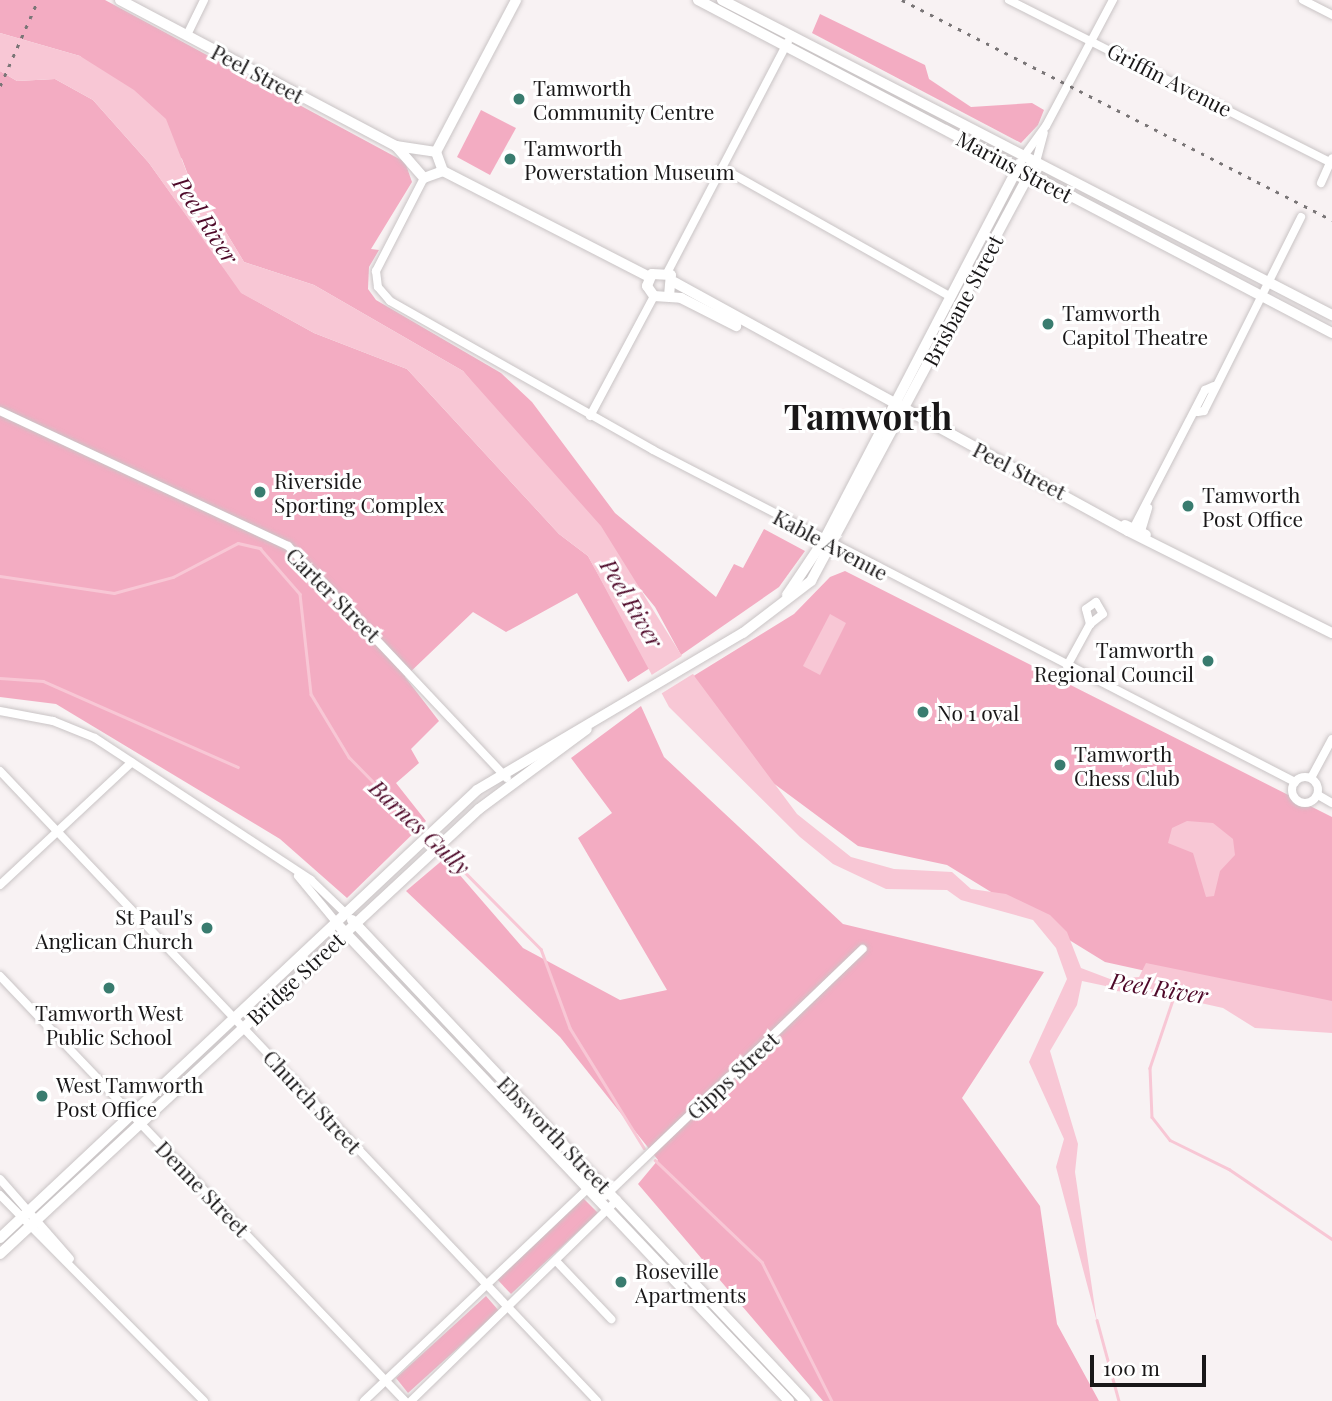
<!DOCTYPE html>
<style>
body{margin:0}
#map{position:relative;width:1332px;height:1401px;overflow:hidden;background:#f8f2f3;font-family:"Playfair Display",serif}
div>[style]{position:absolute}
.green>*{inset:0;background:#f3acc2}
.water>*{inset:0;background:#f8c7d5}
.pier>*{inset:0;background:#f8f2f3}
.stream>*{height:2.5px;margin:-1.25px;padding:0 1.25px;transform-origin:1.25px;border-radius:1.25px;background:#f8c7d5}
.river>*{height:14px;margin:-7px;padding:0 7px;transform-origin:7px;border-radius:7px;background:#f8c7d5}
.roads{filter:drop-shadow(0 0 2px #c9c4c5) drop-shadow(0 0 2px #c9c4c5)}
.minor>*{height:8px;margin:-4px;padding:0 4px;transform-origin:4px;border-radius:4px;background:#fff}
.minor>.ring{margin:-4px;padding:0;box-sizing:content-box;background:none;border:8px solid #fff;border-radius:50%}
.major>*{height:10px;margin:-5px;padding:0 5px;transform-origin:5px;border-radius:5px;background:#fff}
.rail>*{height:2.5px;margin-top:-1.25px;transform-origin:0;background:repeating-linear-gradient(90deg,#797576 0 3.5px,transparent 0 10.5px)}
.dots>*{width:19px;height:19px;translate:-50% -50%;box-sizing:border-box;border:4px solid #fff;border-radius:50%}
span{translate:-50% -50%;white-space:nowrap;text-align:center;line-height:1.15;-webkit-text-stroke:6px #fff;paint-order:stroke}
.street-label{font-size:21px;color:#191718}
.poi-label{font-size:21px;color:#191718}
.left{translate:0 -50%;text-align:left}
.right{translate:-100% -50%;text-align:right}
.water-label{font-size:23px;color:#4e0929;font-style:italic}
.town-label{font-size:35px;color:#191718;font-weight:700}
.scale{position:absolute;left:1090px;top:1355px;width:116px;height:32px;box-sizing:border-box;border:4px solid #191718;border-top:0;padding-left:9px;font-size:21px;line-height:24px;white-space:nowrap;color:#191718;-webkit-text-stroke:5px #fff;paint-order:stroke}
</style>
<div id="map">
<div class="green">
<div style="clip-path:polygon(0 0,105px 0,405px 162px,412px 182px,371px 249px,379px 250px,369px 267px,368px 289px,376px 300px,501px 373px,532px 402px,615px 513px,716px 597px,734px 564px,743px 568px,764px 529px,805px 551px,779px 587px,681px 655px,655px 607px,463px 371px,314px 285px,244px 262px,215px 214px,196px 196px,182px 159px,80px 56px,0 33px)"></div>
<div style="clip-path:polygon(820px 14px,925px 65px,929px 79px,971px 107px,1032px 103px,1044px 110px,1038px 125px,1021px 143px,812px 33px)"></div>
<div style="clip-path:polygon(0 71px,17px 81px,55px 79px,93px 100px,149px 163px,242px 293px,314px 333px,407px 369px,559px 534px,588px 556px,650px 668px,628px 682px,577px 593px,506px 632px,473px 612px,405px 677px,439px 721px,411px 749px,419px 763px,396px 783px,426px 821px,347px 898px,280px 839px,56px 704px,0 697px)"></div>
<div style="clip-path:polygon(481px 110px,516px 128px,490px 175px,457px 157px)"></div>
<div style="clip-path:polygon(845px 571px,1332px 817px,1332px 1012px,1105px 962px,947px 865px,858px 846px,749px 765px,687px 680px,794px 614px,830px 577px)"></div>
<div style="clip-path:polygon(641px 706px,664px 757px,843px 924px,1044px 972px,962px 1098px,1040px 1206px,1057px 1324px,1099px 1401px,823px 1401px,638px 1184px,658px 1160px,560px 1037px,406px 891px,445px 858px,523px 948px,620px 1000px,667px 990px,578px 838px,612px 813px,571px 758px)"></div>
<div style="clip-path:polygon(583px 1198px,598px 1213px,511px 1294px,496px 1278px)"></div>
<div style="clip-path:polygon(486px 1296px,499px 1311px,408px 1393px,396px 1378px)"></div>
</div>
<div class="water">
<div style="clip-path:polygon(0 33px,80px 56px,134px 90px,166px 119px,196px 196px,215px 214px,244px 262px,314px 285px,463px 371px,601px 526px,695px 677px,797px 814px,851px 857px,894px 869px,952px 872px,971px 889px,1006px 894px,1050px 915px,1067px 932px,1081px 968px,1110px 979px,1139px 977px,1146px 963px,1332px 1001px,1332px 1033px,1255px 1028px,1223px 1008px,1165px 995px,1143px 981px,1115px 988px,1082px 981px,1077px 1005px,1050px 1051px,1078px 1144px,1075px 1172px,1097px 1322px,1056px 1167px,1064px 1139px,1029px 1062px,1067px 979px,1056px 948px,1033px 920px,961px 900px,947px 890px,886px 889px,833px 864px,800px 837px,669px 707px,588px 556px,559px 534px,407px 369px,314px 333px,241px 293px,149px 163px,93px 100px,55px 79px,17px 81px,0 71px)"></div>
<div style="clip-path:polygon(830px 614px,846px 623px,820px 675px,803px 666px)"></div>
<div style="clip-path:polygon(1187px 821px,1213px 823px,1233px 839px,1235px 855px,1220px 871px,1214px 896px,1206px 897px,1193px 853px,1168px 843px,1172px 828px)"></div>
</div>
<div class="pier">
<div style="clip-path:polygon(685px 654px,696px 672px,659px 695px,650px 676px)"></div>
</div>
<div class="stream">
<div style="left:0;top:576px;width:115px;rotate:8.5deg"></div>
<div style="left:114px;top:593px;width:61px;rotate:-15.2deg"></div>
<div style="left:173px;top:577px;width:73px;rotate:-27.6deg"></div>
<div style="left:238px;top:543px;width:23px;rotate:13deg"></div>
<div style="left:260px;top:548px;width:61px;rotate:49deg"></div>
<div style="left:300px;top:594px;width:101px;rotate:83.7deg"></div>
<div style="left:311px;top:694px;width:74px;rotate:58.9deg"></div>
<div style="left:349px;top:757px;width:109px;rotate:45.7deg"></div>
<div style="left:0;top:678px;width:43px;rotate:4deg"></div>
<div style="left:43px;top:681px;width:213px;rotate:23.8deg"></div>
<div style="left:441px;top:848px;width:142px;rotate:45.3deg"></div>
<div style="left:541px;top:949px;width:84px;rotate:69.8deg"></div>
<div style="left:570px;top:1028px;width:141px;rotate:58.3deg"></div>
<div style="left:1174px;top:997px;width:75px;rotate:108.7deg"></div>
<div style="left:1150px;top:1068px;width:49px;rotate:87.7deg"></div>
<div style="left:1152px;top:1117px;width:29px;rotate:52deg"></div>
<div style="left:1170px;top:1140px;width:66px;rotate:26.2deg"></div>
<div style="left:1229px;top:1169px;width:125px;rotate:34.2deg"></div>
<div style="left:655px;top:1160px;width:148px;rotate:43.6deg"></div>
<div style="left:762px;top:1262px;width:156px;rotate:63.3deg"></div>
<div style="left:1097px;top:1320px;width:84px;rotate:74.8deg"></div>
</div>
<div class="river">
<div style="left:1117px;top:984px;width:57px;rotate:6deg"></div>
</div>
<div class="roads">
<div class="minor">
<div style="left:1009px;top:0;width:360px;rotate:26.8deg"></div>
<div style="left:1303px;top:0;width:33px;rotate:27deg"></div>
<div style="left:187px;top:35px;width:39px;rotate:-64deg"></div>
<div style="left:1024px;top:156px;width:37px;rotate:-54deg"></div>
<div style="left:1046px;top:126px;width:143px;rotate:-62deg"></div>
<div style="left:1036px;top:162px;width:30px;rotate:-75deg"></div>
<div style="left:722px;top:168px;width:263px;rotate:29.4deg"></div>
<div style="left:424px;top:178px;width:105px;rotate:117.3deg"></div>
<div style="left:376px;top:271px;width:16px;rotate:83deg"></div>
<div style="left:378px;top:287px;width:18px;rotate:49deg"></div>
<div style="left:390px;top:301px;width:302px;rotate:29.5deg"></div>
<div style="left:653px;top:450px;width:723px;rotate:27.35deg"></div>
<div style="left:1321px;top:183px;width:27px;rotate:-66deg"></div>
<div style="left:667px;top:273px;width:261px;rotate:-62.4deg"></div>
<div style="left:0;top:411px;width:318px;rotate:25.1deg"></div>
<div style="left:288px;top:546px;width:319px;rotate:46.7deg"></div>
<div style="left:1198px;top:412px;width:6px;rotate:-9deg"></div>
<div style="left:1204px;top:411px;width:217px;rotate:-63.4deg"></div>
<div style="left:590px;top:416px;width:136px;rotate:-61.9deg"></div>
<div style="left:1135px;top:525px;width:152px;rotate:-62.6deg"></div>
<div style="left:1205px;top:390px;width:10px;rotate:-24deg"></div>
<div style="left:1142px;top:528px;width:21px;rotate:-73deg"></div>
<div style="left:1067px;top:666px;width:48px;rotate:-61.3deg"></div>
<div style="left:1090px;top:624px;width:16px;rotate:-38deg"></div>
<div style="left:1103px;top:614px;width:14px;rotate:-120deg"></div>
<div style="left:1096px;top:602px;width:12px;rotate:145deg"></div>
<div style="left:1086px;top:609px;width:16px;rotate:75deg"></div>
<div style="left:0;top:711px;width:54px;rotate:10.7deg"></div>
<div style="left:53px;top:721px;width:45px;rotate:22deg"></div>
<div style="left:95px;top:738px;width:258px;rotate:33.3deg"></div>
<div style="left:311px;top:880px;width:47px;rotate:44.1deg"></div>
<div style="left:0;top:771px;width:868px;rotate:46.54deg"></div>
<div class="ring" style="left:1292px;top:777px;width:18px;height:18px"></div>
<div style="left:1311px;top:778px;width:44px;rotate:-61.7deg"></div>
<div style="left:1318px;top:795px;width:16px;rotate:30deg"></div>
<div style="left:298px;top:876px;width:60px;rotate:50.4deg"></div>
<div style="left:0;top:885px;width:180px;rotate:-43deg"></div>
<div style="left:0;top:976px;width:587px;rotate:46.38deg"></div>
<div style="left:0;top:1179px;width:106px;rotate:48.8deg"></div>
<div style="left:0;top:1195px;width:290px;rotate:45.3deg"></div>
<div style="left:605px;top:1196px;width:357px;rotate:-43.8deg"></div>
<div style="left:557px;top:1262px;width:79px;rotate:46.5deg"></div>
<div style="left:364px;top:1401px;width:323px;rotate:-43.5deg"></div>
<div style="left:411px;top:1401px;width:288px;rotate:-44.3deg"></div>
</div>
<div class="major">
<div style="left:120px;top:0;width:312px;rotate:27.9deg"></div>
<div style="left:396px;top:146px;width:40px;rotate:8.5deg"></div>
<div style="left:436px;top:152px;width:20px;rotate:70deg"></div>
<div style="left:443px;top:171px;width:20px;rotate:160deg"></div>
<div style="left:424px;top:178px;width:43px;rotate:-131.2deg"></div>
<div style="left:698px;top:0;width:716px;rotate:27.71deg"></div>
<div style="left:722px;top:0;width:687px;rotate:27.31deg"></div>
<div style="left:436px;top:152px;width:172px;rotate:-62.2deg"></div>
<div style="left:443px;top:171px;width:232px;rotate:27.2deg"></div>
<div style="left:674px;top:282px;width:518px;rotate:28.74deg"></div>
<div style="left:1128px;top:531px;width:228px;rotate:26.6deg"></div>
<div style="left:669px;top:296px;width:21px;rotate:-85deg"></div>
<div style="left:671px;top:275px;width:19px;rotate:-177deg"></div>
<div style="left:652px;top:274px;width:13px;rotate:113deg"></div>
<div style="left:647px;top:286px;width:12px;rotate:55deg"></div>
<div style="left:654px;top:296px;width:27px;rotate:4deg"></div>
<div style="left:681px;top:298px;width:62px;rotate:27deg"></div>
<div style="left:1125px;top:525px;width:23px;rotate:25deg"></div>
<div style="left:787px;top:595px;width:66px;rotate:-56.1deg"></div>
<div style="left:824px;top:540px;width:425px;rotate:-62.5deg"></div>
<div style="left:352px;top:920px;width:661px;rotate:46.72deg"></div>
<div style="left:340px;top:927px;width:653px;rotate:46.55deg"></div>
<div style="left:0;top:1238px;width:654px;rotate:-43.2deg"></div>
<div style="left:477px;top:790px;width:309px;rotate:-30.6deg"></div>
<div style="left:743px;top:633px;width:86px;rotate:-37.4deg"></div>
<div style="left:811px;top:581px;width:476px;rotate:-61.8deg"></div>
<div style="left:0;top:1254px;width:654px;rotate:-42.89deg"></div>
<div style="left:479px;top:809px;width:134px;rotate:-36.5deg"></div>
</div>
</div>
<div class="rail">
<div style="left:902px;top:0;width:483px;rotate:27.1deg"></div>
<div style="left:0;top:86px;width:94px;rotate:-66.2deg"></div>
</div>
<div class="dots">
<div style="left:519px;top:99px;background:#397c6f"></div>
<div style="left:510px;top:159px;background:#397c6f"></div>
<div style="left:1048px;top:324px;background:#397c6f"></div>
<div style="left:260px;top:492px;background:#397c6f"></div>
<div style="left:1188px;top:506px;background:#397c6f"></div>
<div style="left:1208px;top:661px;background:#397c6f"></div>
<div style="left:923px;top:712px;background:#397c6f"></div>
<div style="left:1060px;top:765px;background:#397c6f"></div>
<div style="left:207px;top:928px;background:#397c6f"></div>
<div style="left:109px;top:988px;background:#397c6f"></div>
<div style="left:42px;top:1096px;background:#397c6f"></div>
<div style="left:621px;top:1282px;background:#397c6f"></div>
</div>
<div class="street-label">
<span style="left:258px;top:73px;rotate:28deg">Peel Street</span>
<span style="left:1170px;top:79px;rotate:27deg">Griffin Avenue</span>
<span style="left:1015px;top:166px;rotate:28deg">Marius Street</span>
<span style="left:962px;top:300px;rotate:-62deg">Brisbane Street</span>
<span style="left:1020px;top:470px;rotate:27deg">Peel Street</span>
<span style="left:831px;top:544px;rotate:28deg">Kable Avenue</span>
<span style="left:334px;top:594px;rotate:45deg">Carter Street</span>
<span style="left:295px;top:978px;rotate:-43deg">Bridge Street</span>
<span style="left:732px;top:1075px;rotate:-43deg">Gipps Street</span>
<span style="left:313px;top:1101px;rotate:47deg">Church Street</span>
<span style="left:555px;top:1134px;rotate:46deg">Ebsworth Street</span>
<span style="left:203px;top:1188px;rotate:46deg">Denne Street</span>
</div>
<div class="poi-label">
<span class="left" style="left:533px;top:99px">Tamworth<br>Community Centre</span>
<span class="left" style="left:524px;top:159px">Tamworth<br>Powerstation Museum</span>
<span class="left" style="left:1062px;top:324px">Tamworth<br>Capitol Theatre</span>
<span class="left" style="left:274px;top:492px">Riverside<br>Sporting Complex</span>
<span class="left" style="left:1202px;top:506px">Tamworth<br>Post Office</span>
<span class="right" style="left:1194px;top:661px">Tamworth<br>Regional Council</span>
<span class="left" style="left:937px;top:712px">No 1 oval</span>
<span class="left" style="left:1074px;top:765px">Tamworth<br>Chess Club</span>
<span class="right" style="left:193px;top:928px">St Paul's<br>Anglican Church</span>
<span style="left:109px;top:1024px">Tamworth West<br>Public School</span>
<span class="left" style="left:56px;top:1096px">West Tamworth<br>Post Office</span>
<span class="left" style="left:635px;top:1282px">Roseville<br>Apartments</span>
</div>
<div class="water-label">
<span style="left:206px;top:220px;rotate:57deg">Peel River</span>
<span style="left:632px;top:603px;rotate:59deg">Peel River</span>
<span style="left:420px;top:827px;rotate:43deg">Barnes Gully</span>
<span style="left:1159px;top:988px;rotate:9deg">Peel River</span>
</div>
<div class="town-label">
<span style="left:868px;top:416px">Tamworth</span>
</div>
<div class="scale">100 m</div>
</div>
